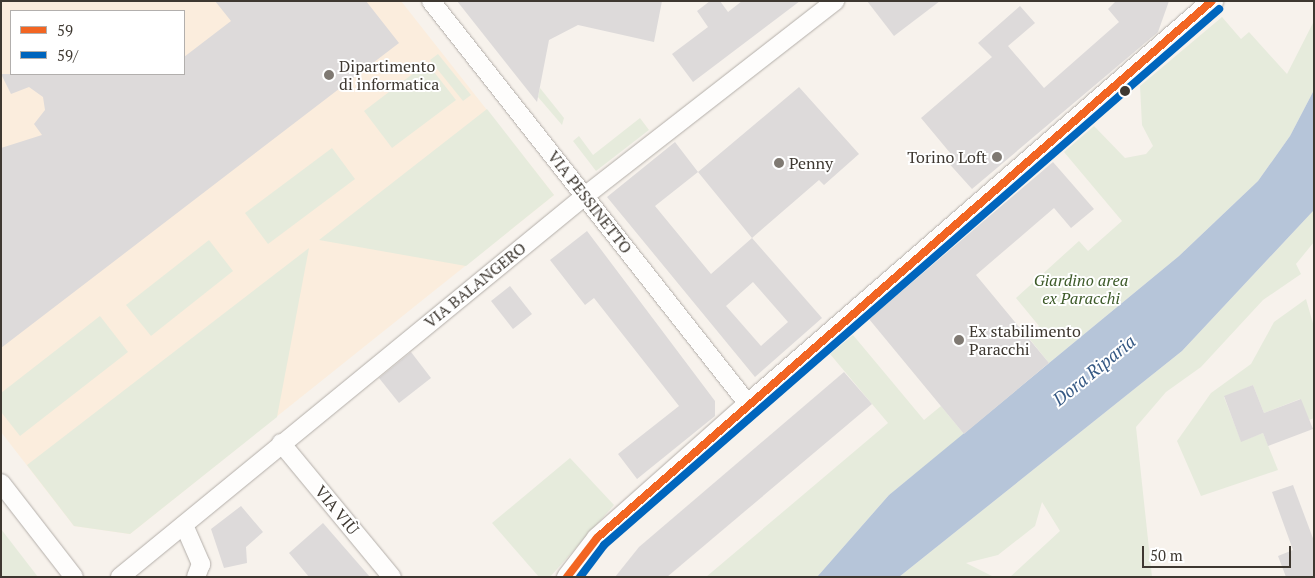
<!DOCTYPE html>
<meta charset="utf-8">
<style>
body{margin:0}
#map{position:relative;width:1315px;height:578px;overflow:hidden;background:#f7f2ec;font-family:"PT Serif",serif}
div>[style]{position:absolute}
.built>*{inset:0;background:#fbeddd}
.green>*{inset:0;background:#e6ebdc}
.water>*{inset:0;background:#b6c5d9}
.building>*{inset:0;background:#dddada}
.roads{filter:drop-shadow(0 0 1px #b3aea9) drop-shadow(0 0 1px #b3aea9)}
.minor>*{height:18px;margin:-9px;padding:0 9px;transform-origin:9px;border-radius:9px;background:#fefdfc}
.tertiary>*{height:21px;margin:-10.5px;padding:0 10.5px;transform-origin:10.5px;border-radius:10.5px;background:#fefdfc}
.bus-1>*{height:8px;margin:-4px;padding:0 4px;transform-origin:4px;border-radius:4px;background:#f26522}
.bus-2>*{height:8px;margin:-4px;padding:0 4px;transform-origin:4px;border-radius:4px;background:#0065bd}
.dots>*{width:14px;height:14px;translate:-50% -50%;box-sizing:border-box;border:2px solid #fff;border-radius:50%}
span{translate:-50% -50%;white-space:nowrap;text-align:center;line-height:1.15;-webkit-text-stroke:4px #fff;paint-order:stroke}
.poi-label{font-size:16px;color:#3e3831}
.left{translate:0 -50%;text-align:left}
.right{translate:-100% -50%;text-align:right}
.street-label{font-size:16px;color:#3e3831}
.park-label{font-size:16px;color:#3d5a29;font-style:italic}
.water-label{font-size:18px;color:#355883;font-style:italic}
.frame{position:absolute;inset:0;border:2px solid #3e3831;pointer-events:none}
.legend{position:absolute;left:10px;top:10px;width:175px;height:65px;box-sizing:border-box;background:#fff;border:1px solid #b2afad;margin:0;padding:6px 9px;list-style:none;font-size:15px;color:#3e3831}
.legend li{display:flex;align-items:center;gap:10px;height:25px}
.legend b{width:25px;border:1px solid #b2afad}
.scale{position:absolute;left:1142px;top:546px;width:149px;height:22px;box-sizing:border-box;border:2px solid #3e3831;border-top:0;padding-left:6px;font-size:15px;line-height:18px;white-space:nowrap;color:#3e3831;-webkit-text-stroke:4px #fff;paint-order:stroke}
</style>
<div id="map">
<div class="built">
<div style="clip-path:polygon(evenodd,1px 1px,401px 1px,554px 195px,130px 534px,74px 526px,1px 432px,1px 1px,11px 11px,184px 11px,184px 74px,11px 74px,11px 11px)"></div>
</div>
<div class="green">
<div style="clip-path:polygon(1222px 17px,1241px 39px,1249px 32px,1287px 74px,1314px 21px,1314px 90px,1290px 136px,1258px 181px,1179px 256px,1049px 363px,1028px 337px,1039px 326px,1016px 298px,1079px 241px,1088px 251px,1122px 221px,1064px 152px,1094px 126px,1125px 158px,1146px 154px,1153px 146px,1142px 125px,1140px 86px)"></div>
<div style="clip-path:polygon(438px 54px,471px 95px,463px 101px,430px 60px)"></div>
<div style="clip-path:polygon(427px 63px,456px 100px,392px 148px,364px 111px)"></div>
<div style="clip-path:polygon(540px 88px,564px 118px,562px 125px,538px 97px)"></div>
<div style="clip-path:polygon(487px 109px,554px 195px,466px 266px,319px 240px)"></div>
<div style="clip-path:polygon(640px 118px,649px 130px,596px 171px,573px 141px,579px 136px,593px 155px)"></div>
<div style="clip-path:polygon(332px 148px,355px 179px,268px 244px,245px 213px)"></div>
<div style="clip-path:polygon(1314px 210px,1314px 242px,1296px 264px,1301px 274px,1263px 300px,1201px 367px,1166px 392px,1136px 427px,1152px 577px,1010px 577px,1060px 531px,1042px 502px,1035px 526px,998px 555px,966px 563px,994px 577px,899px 577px,1182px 351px)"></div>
<div style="clip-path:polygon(209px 240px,233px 271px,151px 336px,126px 305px)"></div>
<div style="clip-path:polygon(309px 248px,277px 417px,130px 534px,74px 526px,27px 465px)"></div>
<div style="clip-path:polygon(1306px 299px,1314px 327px,1314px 418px,1309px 420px,1300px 399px,1264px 413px,1253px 385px,1224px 397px,1241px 441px,1263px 433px,1278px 470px,1201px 496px,1177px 441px,1211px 393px,1251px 364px,1274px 322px)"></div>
<div style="clip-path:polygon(100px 316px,128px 352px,20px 436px,1px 412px,1px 393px)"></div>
<div style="clip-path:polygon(853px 335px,924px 420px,941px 406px,964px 434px,889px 495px,817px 577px,706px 577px,888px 423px,830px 354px)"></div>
<div style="clip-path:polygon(570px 458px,614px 505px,550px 577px,539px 577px,492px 523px)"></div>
<div style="clip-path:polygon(1px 529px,38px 577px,1px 577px)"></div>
</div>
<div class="water">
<div style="clip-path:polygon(1314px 90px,1314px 210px,1182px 351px,899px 577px,817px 577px,889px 495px,1179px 256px,1258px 181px,1290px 136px)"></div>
</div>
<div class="building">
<div style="clip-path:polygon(215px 1px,366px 1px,399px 43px,1px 348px,1px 148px,42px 135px,34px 124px,45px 110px,43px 97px,29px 87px,11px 94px,1px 74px,184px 74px,184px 57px,231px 21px)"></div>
<div style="clip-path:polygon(457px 1px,662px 1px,654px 42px,578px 25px,549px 40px,537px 102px)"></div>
<div style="clip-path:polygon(710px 1px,720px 1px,728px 12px,742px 1px,800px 1px,693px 82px,672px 54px,708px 27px,697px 11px)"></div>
<div style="clip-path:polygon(867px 1px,940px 1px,894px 36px)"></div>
<div style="clip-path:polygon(1116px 1px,1169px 1px,1158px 32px,972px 189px,945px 159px,951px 154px,921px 118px,992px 57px,978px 43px,1020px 6px,1035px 23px,1008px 46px,1044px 88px,1119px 22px,1108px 9px)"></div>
<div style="clip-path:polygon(evenodd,799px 87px,859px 154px,824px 185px,819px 180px,752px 238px,822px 318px,755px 377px,607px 197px,675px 142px,698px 172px,799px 87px,698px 172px,752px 238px,711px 274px,655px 206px,698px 172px,799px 87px,753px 282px,788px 322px,761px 346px,726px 306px,753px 282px)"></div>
<div style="clip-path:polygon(1053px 162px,1094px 209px,1071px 228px,1054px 208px,976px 275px,1049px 363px,964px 434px,869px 319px)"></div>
<div style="clip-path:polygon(587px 231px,715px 401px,715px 416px,637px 479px,618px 454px,679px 406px,594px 298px,585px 305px,550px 260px)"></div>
<div style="clip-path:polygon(510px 286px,532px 314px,513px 329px,491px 301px)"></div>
<div style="clip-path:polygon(411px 352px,431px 378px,399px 403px,379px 378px)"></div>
<div style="clip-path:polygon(844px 372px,872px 404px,667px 577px,615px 577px,639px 547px)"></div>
<div style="clip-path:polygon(1253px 385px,1264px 413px,1301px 399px,1313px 429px,1268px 446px,1263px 433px,1241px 442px,1224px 396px)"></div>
<div style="clip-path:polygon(1293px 485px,1314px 541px,1314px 577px,1286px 577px,1278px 556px,1293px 550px,1272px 492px)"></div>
<div style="clip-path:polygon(241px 506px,263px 532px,246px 547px,247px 563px,224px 568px,211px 529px)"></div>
<div style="clip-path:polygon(323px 523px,370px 577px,309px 577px,289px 553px)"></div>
</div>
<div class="roads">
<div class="minor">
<div style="left:431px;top:1px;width:513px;rotate:51.81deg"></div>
<div style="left:281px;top:443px;width:174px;rotate:50.4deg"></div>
<div style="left:1px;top:483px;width:119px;rotate:52.2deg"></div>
<div style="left:184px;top:525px;width:43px;rotate:66.4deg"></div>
<div style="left:201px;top:564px;width:14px;rotate:111deg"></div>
<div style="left:120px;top:577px;width:603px;rotate:-39.34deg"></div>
<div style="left:586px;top:195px;width:316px;rotate:-37.9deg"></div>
</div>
<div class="tertiary">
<div style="left:567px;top:577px;width:49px;rotate:-52.4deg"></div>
<div style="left:597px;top:538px;width:202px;rotate:-41.6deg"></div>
<div style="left:748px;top:404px;width:615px;rotate:-40.98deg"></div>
</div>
</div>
<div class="bus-1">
<div style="left:567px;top:577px;width:49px;rotate:-52.4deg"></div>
<div style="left:597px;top:538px;width:816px;rotate:-41.13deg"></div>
</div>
<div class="bus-2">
<div style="left:580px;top:577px;width:40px;rotate:-53deg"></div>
<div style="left:604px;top:545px;width:816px;rotate:-41.07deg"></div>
</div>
<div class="dots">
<div style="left:329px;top:75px;background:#7f7972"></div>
<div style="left:1125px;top:91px;background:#3e3831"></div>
<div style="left:997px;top:157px;background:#7f7972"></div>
<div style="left:779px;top:163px;background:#7f7972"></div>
<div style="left:959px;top:340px;background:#7f7972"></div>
</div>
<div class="poi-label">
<span class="left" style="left:339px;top:75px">Dipartimento<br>di informatica</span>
<span class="right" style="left:987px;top:157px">Torino Loft</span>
<span class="left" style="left:789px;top:163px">Penny</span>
<span class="left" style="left:969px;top:340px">Ex stabilimento<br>Paracchi</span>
</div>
<div class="street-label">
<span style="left:590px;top:202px;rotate:52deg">VIA PESSINETTO</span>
<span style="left:475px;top:285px;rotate:-39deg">VIA BALANGERO</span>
<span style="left:337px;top:510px;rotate:50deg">VIA VIÙ</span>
</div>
<div class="park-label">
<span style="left:1081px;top:289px">Giardino area<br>ex Paracchi</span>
</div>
<div class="water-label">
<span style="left:1094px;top:370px;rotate:-39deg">Dora Riparia</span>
</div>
<div class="frame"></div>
<ul class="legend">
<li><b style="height:6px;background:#f26522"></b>59</li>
<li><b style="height:6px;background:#0065bd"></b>59/</li>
</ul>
<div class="scale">50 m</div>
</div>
